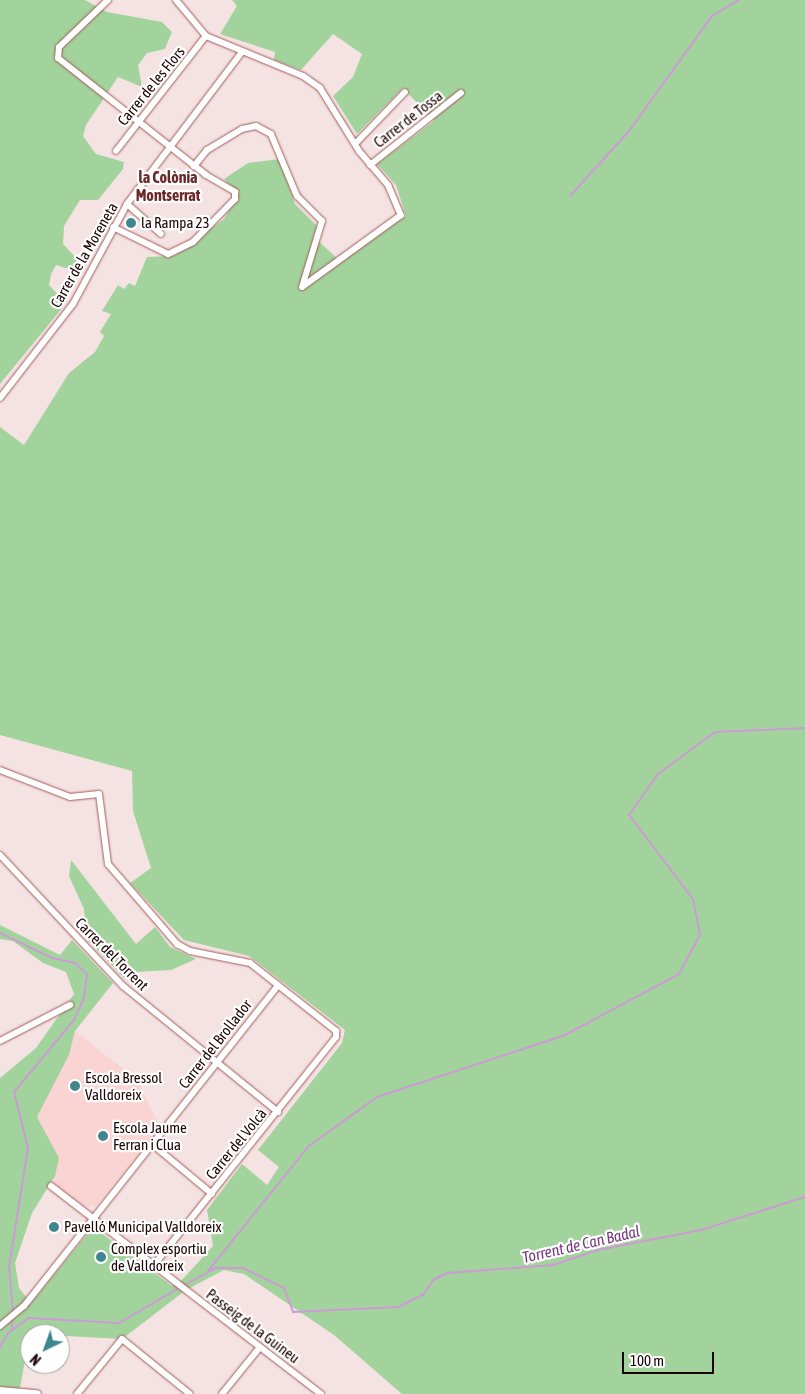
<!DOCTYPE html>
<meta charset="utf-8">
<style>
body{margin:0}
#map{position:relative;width:805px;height:1394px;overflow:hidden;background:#f4e3e2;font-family:"Asap Condensed",sans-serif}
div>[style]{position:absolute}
.built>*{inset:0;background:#f9d4d2}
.green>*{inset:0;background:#a2d39d}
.stream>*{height:2px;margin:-1px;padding:0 1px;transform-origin:1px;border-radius:1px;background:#ce9ad5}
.roads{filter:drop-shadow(0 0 1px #a35b59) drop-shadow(0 0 1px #a35b59)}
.minor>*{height:6px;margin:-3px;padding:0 3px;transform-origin:3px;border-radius:3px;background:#fff}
.tertiary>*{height:8px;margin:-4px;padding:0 4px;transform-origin:4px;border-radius:4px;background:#fff}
.dots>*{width:14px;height:14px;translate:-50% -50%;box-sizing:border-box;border:2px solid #fff;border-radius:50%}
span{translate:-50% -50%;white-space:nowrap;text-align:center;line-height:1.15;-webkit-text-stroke:4.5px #fff;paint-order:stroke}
.street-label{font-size:15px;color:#1d0404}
.poi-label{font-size:15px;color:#1d0404}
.left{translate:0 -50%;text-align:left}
.neighbourhood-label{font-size:16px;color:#6a2828;font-weight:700}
.water-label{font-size:16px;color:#773880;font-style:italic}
.north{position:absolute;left:20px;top:1324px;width:50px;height:50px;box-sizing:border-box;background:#fff;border:1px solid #a59b9b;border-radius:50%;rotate:222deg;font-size:14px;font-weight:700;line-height:20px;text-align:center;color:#1d0404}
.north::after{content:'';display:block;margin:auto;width:18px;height:22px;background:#3f878d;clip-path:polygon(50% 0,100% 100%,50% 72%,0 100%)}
.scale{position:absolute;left:622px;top:1352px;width:92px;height:22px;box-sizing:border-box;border:2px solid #1d0404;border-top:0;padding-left:6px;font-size:15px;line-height:18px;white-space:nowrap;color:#1d0404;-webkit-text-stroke:4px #fff;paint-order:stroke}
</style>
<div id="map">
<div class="built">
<div style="clip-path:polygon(75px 1031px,137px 1080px,160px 1127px,96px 1206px,85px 1207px,51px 1181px,59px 1158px,37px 1117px,69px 1055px)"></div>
</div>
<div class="green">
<div style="clip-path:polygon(0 0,85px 0,107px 12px,162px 22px,172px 32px,165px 49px,147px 53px,138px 65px,142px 87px,118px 77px,86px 125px,83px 136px,96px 154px,124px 162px,123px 169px,98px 200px,80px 200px,64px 226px,63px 244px,80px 262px,75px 271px,56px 265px,51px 274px,49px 285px,63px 300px,63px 307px,0 384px)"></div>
<div style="clip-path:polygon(232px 0,805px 0,805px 1394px,402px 1394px,334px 1335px,244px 1274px,224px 1270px,186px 1290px,122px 1339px,30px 1334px,19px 1393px,0 1394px,0 1078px,36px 1048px,74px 994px,66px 972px,43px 963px,13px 941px,0 939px,0 925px,60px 955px,72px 940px,113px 983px,75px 1031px,69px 1055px,37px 1117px,59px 1158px,55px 1176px,32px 1213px,15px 1263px,19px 1288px,31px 1303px,93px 1227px,172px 1286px,183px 1279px,213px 1246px,207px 1210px,242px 1164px,267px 1185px,279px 1167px,258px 1150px,342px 1043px,345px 1030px,249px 956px,184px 940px,130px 883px,151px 868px,133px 811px,132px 771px,0 735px,0 427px,24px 445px,69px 373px,95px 352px,104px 336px,100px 332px,111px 314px,102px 311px,118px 285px,124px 289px,129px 283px,135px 286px,147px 257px,174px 256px,224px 219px,238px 194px,224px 179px,248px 163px,280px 159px,295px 204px,317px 226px,316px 239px,340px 261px,406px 216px,396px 185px,377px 164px,434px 121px,403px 88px,357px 134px,333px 96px,353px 77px,362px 54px,333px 34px,301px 70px,274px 60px,275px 52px,220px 34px,237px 6px)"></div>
<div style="clip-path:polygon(71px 860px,136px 944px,155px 927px,170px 947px,196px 959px,171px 970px,135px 972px,124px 978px,79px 931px,85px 922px,84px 909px,69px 876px)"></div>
</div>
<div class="stream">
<div style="left:571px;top:195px;width:86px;rotate:-47.8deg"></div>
<div style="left:629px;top:131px;width:142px;rotate:-54.2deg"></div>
<div style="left:712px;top:16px;width:31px;rotate:-31deg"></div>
<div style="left:0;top:933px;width:58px;rotate:25.7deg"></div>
<div style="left:52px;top:958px;width:24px;rotate:12deg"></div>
<div style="left:75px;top:963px;width:16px;rotate:43deg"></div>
<div style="left:87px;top:974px;width:24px;rotate:97deg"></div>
<div style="left:84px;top:998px;width:24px;rotate:114deg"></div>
<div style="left:74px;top:1020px;width:94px;rotate:129.8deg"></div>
<div style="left:14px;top:1092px;width:58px;rotate:76deg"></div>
<div style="left:28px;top:1148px;width:120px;rotate:99.1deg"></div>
<div style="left:9px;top:1266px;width:46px;rotate:85deg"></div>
<div style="left:208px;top:1271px;width:161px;rotate:-51.1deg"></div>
<div style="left:309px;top:1146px;width:84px;rotate:-35.8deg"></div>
<div style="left:377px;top:1097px;width:196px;rotate:-18.2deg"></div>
<div style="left:563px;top:1036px;width:132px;rotate:-28.1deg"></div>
<div style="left:679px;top:974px;width:44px;rotate:-61.7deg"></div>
<div style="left:700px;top:935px;width:37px;rotate:-101deg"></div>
<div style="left:693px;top:899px;width:106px;rotate:-127.3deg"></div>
<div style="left:629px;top:815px;width:50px;rotate:-54.7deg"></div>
<div style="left:658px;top:774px;width:71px;rotate:-36.4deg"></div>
<div style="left:715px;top:732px;width:90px;rotate:-2.5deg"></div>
<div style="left:183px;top:1286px;width:38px;rotate:-29deg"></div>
<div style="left:216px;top:1268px;width:27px"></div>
<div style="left:243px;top:1268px;width:46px;rotate:26deg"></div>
<div style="left:284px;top:1288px;width:26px;rotate:69deg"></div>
<div style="left:293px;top:1312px;width:105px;rotate:-2.7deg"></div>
<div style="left:398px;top:1307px;width:28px;rotate:-26deg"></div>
<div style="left:423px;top:1295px;width:18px;rotate:-56deg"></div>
<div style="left:433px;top:1280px;width:16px;rotate:-27deg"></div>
<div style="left:447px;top:1273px;width:106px;rotate:-4.3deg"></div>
<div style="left:553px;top:1265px;width:47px;rotate:-18.4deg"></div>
<div style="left:598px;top:1250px;width:105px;rotate:-11deg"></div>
<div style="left:701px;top:1230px;width:109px;rotate:-17.6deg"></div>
<div style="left:12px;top:1329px;width:10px;rotate:-90deg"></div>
<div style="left:0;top:1347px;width:16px;rotate:-60deg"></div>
<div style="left:8px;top:1333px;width:26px;rotate:-36deg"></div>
<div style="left:29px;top:1318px;width:90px;rotate:3.2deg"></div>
<div style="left:119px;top:1323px;width:69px;rotate:-30.3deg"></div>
</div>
<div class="roads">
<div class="minor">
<div style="left:108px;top:0;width:68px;rotate:136.2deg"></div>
<div style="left:59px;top:47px;width:11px;rotate:95deg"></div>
<div style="left:58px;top:58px;width:189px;rotate:38.3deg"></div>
<div style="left:206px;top:175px;width:34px;rotate:30deg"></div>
<div style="left:235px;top:192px;width:7px;rotate:90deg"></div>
<div style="left:235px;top:199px;width:60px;rotate:134.3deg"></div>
<div style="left:193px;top:242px;width:28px;rotate:154deg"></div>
<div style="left:168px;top:254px;width:61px;rotate:-153.9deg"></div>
<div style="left:176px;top:0;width:47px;rotate:50.2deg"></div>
<div style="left:206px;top:36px;width:105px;rotate:22.4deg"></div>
<div style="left:303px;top:76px;width:21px;rotate:35deg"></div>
<div style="left:320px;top:88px;width:74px;rotate:58.2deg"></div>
<div style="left:359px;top:151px;width:45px;rotate:49.5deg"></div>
<div style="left:388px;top:185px;width:33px;rotate:67deg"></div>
<div style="left:401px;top:215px;width:122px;rotate:144deg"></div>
<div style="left:302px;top:287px;width:69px;rotate:-73.1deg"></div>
<div style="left:322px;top:221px;width:35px;rotate:-135deg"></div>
<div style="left:297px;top:196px;width:67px;rotate:-112.8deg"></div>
<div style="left:271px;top:134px;width:17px;rotate:-152deg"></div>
<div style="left:256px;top:126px;width:14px;rotate:168deg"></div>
<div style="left:242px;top:129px;width:41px;rotate:149deg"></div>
<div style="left:207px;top:150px;width:21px;rotate:129deg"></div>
<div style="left:355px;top:144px;width:72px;rotate:-46.1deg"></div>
<div style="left:116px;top:151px;width:146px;rotate:-52deg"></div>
<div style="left:370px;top:165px;width:116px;rotate:-38.4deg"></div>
<div style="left:127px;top:204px;width:45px;rotate:41.4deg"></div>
<div style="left:0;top:398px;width:119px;rotate:-52.2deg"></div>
<div style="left:73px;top:304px;width:114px;rotate:-61.6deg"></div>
<div style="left:127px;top:204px;width:191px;rotate:-52.9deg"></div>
<div style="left:0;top:770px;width:75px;rotate:21.1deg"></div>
<div style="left:70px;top:797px;width:29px;rotate:-6deg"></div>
<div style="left:99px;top:794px;width:71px;rotate:82.7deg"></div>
<div style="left:108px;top:864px;width:106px;rotate:49.2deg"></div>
<div style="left:177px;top:944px;width:15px;rotate:28deg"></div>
<div style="left:190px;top:951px;width:61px;rotate:11.3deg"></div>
<div style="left:250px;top:963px;width:110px;rotate:38.3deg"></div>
<div style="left:336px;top:1031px;width:6px;rotate:90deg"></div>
<div style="left:336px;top:1037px;width:292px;rotate:128.6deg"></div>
<div style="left:0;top:855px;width:180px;rotate:46.8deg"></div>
<div style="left:123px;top:986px;width:200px;rotate:39.1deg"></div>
<div style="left:0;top:1041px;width:79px;rotate:-27.2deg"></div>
<div style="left:152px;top:1144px;width:78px;rotate:39.8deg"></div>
<div style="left:51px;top:1186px;width:341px;rotate:37.6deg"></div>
<div style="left:0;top:1326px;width:31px;rotate:-40deg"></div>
<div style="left:24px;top:1306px;width:409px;rotate:-51.6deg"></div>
<div style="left:77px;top:1394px;width:71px;rotate:-50.7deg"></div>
<div style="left:122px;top:1339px;width:87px;rotate:39deg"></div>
<div style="left:222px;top:1394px;width:60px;rotate:-51deg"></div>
</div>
<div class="tertiary">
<div style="left:0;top:1391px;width:37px;rotate:5deg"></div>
</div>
</div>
<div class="dots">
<div style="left:131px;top:223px;background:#3f878d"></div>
<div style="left:75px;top:1086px;background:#3f878d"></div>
<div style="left:103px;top:1136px;background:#3f878d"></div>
<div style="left:54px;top:1227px;background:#3f878d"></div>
<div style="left:101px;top:1257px;background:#3f878d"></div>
</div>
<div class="street-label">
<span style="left:151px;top:86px;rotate:-51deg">Carrer de les Flors</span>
<span style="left:408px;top:119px;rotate:-38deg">Carrer de Tossa</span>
<span style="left:84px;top:255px;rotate:-60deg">Carrer de la Moreneta</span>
<span style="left:112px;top:954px;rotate:45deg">Carrer del Torrent</span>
<span style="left:215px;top:1044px;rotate:-52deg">Carrer del Brollador</span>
<span style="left:236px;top:1144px;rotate:-51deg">Carrer del Volcà</span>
<span style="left:253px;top:1326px;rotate:37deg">Passeig de la Guineu</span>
</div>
<div class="poi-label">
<span class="left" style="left:141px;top:223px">la Rampa 23</span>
<span class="left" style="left:85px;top:1086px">Escola Bressol<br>Valldoreix</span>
<span class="left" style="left:113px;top:1136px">Escola Jaume<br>Ferran i Clua</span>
<span class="left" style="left:64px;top:1227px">Pavelló Municipal Valldoreix</span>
<span class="left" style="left:111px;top:1257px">Complex esportiu<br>de Valldoreix</span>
</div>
<div class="neighbourhood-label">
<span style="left:168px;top:186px">la Colònia<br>Montserrat</span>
</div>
<div class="water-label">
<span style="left:581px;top:1244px;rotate:-13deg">Torrent de Can Badal</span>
</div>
<div class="north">N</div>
<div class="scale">100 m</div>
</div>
